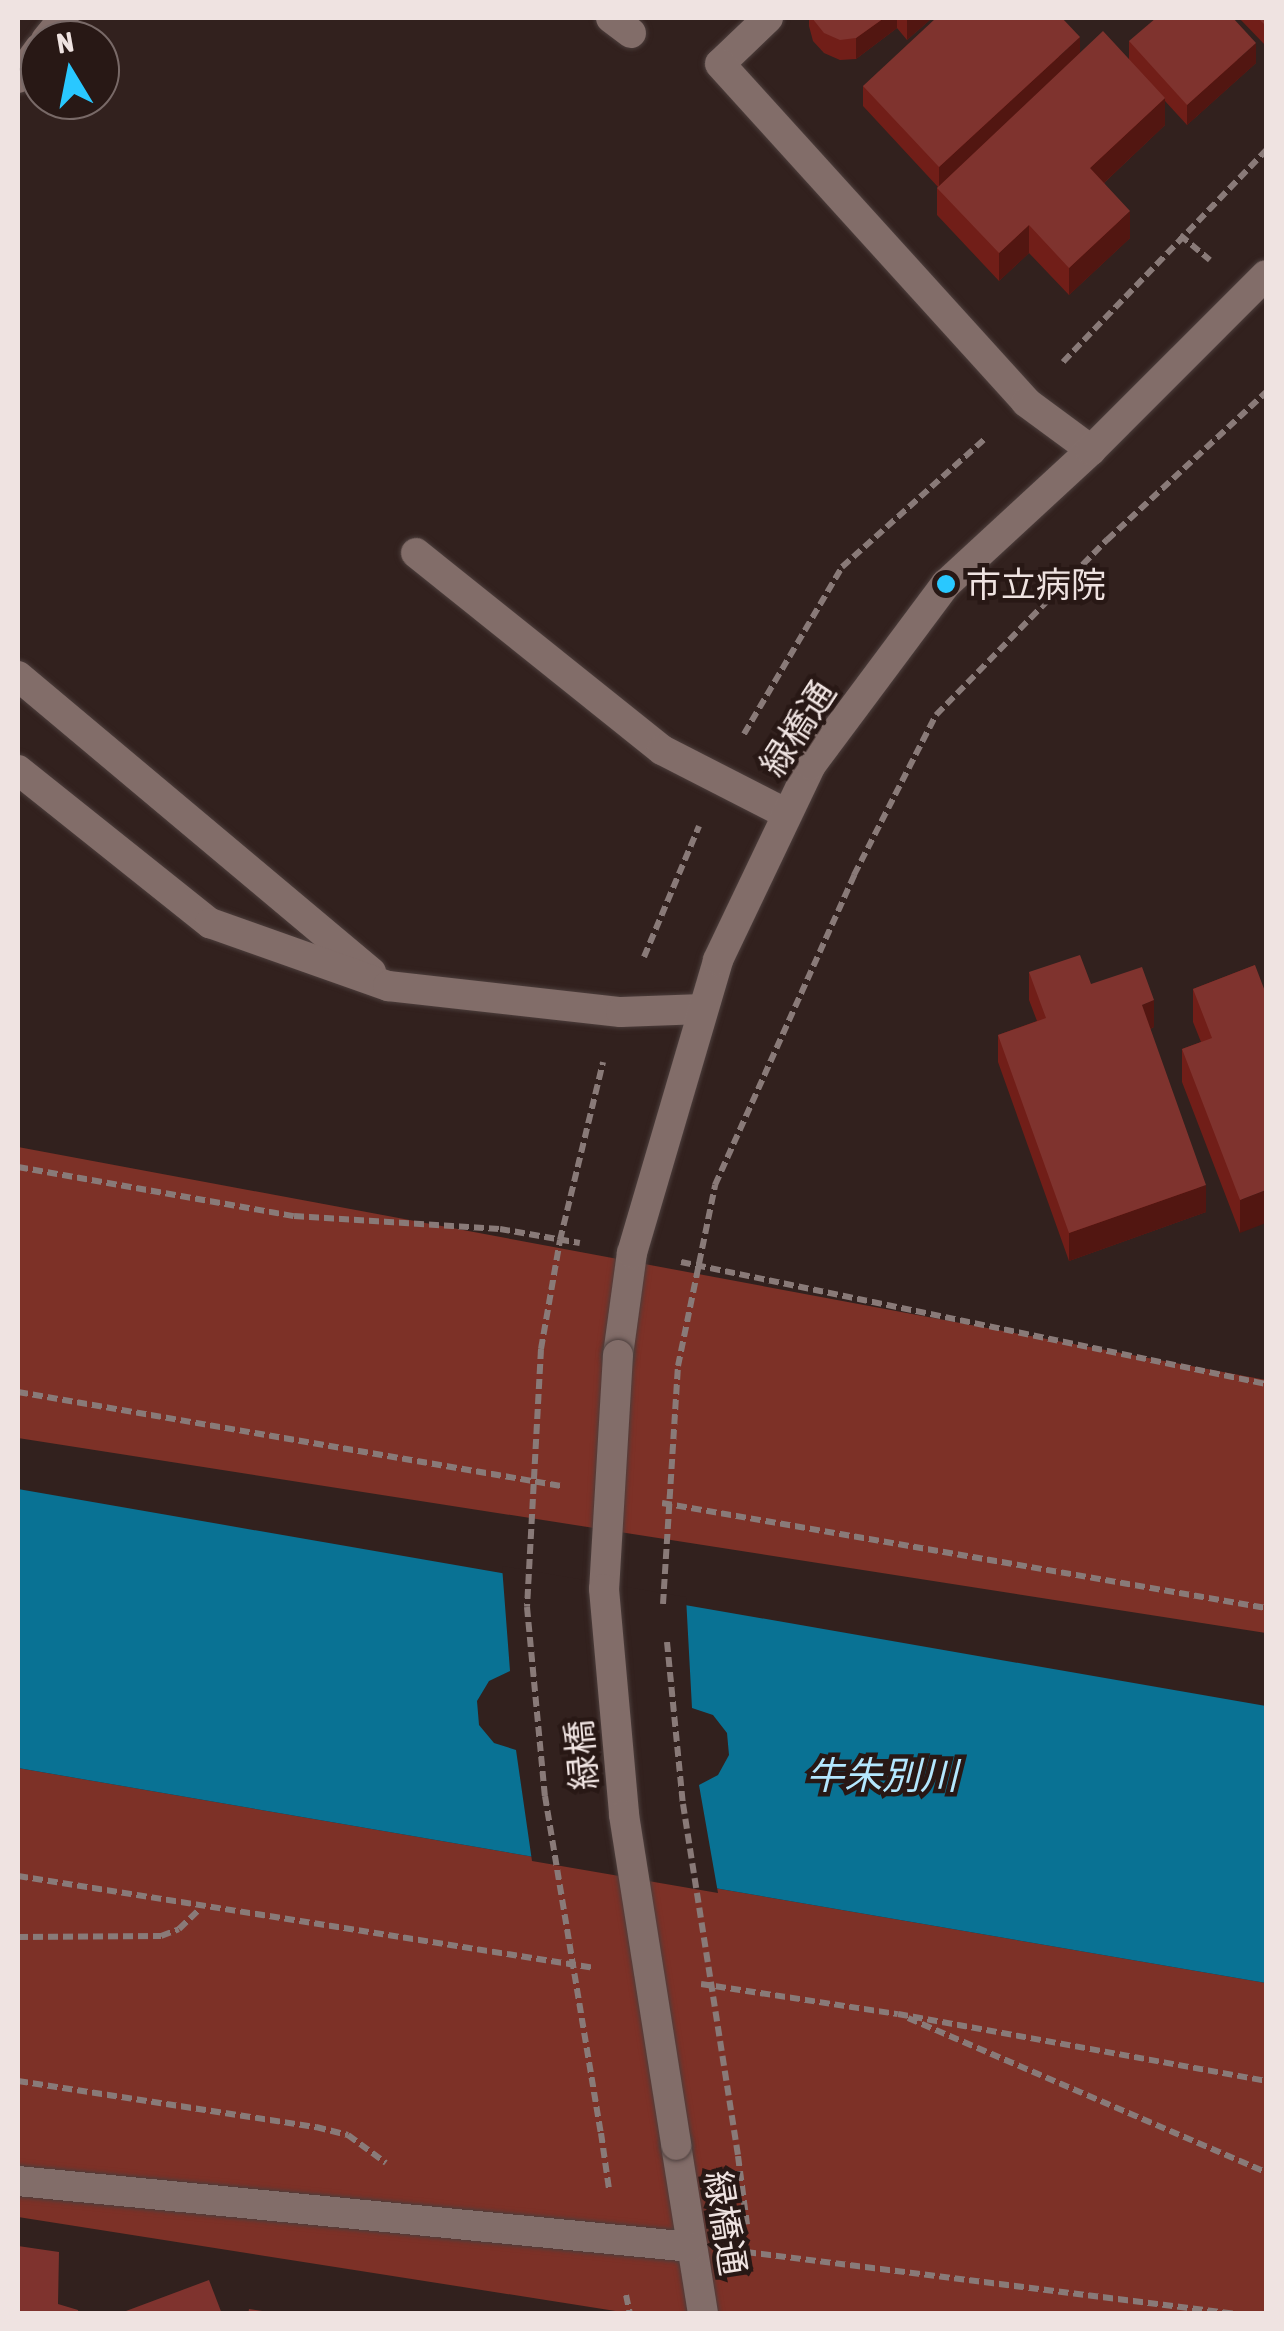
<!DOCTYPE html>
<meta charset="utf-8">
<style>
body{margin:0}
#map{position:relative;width:1284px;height:2331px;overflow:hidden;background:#32211e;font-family:"Asap Condensed","Noto Sans JP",sans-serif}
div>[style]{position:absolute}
.green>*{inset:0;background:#7d3127}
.water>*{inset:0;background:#097294}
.pier>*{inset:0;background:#32211e}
.path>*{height:6px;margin-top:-3px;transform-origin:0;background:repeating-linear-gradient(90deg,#897a78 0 10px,transparent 0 15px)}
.roads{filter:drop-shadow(0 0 2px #4c3e3c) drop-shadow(0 0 2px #4c3e3c)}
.minor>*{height:30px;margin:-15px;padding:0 15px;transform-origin:15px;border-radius:15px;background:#826d69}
.path-bridge>*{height:6px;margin-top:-3px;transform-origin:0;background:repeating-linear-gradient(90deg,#897a78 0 10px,transparent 0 15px)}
.bridges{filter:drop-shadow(0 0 2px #4c3e3c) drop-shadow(0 0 2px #4c3e3c)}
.minor-bridge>*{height:30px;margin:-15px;padding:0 15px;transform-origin:15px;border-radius:15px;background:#826d69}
.wall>*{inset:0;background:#711e18}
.shaded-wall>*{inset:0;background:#521611}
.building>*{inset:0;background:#7f332e}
.dots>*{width:28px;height:28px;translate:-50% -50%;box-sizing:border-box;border:5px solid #281815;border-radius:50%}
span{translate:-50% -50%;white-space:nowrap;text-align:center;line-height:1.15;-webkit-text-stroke:9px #281815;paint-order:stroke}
.poi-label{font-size:35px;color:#efe3e1}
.left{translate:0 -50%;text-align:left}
.street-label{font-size:35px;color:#efe3e1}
.water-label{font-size:38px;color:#b4e7fe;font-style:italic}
.frame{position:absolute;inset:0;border:20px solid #efe3e1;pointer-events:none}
.north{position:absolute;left:20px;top:20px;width:100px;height:100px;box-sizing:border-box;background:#281815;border:2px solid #786967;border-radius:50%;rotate:350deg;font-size:28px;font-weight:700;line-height:40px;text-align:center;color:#efe3e1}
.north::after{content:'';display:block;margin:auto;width:35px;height:45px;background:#29c8ff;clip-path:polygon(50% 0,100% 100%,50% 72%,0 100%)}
</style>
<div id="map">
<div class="green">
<div style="clip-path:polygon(18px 1147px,1266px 1380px,1266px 1633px,18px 1438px)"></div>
<div style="clip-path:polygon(18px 1768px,1266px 1983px,1266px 2313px,628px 2313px,18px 2217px)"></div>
</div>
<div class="water">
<div style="clip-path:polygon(18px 1489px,1266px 1706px,1266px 1983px,18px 1768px)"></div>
</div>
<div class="pier">
<div style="clip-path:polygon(502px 1566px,686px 1597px,692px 1708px,713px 1715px,727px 1733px,729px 1755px,718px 1775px,699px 1785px,718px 1893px,532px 1861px,516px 1750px,494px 1743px,479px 1725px,477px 1701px,489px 1681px,510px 1671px)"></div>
</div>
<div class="path">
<div style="left:1180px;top:235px;width:39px;rotate:40deg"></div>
<div style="left:1063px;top:362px;width:294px;rotate:-46.2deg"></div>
<div style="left:744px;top:734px;width:194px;rotate:-59.6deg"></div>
<div style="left:842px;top:567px;width:193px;rotate:-41.9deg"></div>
<div style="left:644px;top:957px;width:142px;rotate:-67.2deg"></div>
<div style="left:18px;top:1167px;width:280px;rotate:10.1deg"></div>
<div style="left:294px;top:1216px;width:206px;rotate:3.6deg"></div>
<div style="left:500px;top:1229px;width:81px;rotate:9.9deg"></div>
<div style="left:681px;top:1262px;width:598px;rotate:11.78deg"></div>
<div style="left:541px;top:1349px;width:111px;rotate:-80.1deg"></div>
<div style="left:560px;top:1240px;width:183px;rotate:-76.4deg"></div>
<div style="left:678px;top:1366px;width:185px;rotate:-78.4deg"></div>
<div style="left:715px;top:1185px;width:340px;rotate:-65.8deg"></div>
<div style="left:854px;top:875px;width:180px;rotate:-62.9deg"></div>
<div style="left:936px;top:715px;width:245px;rotate:-45.7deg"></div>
<div style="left:1107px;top:540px;width:217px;rotate:-42.9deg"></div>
<div style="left:18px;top:1392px;width:551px;rotate:9.82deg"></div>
<div style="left:662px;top:1503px;width:613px;rotate:9.86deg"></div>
<div style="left:18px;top:1876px;width:584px;rotate:9.06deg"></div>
<div style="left:18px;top:1937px;width:143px;rotate:-0.4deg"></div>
<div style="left:161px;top:1936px;width:19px;rotate:-21deg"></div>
<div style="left:179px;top:1929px;width:29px;rotate:-44deg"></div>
<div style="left:701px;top:1984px;width:199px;rotate:8.7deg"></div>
<div style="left:898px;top:2014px;width:374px;rotate:10.3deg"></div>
<div style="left:908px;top:2018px;width:390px;rotate:23.3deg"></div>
<div style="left:18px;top:2081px;width:302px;rotate:8.8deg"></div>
<div style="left:316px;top:2127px;width:33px;rotate:14deg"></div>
<div style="left:348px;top:2135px;width:47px;rotate:36.4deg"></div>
<div style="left:601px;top:2133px;width:57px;rotate:81.9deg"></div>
<div style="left:738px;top:2156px;width:69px;rotate:82.5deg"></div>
<div style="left:746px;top:2252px;width:494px;rotate:7.2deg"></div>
<div style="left:626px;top:2295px;width:19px;rotate:78deg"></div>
</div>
<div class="roads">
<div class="minor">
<div style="left:611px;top:18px;width:25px;rotate:37deg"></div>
<div style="left:768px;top:18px;width:66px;rotate:136.2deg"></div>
<div style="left:720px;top:64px;width:456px;rotate:47.8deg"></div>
<div style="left:1026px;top:402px;width:81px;rotate:36.4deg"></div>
<div style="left:46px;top:40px;width:28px;rotate:-51deg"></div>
<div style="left:18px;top:78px;width:37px;rotate:-54deg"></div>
<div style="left:416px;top:553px;width:315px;rotate:38.7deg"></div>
<div style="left:662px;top:750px;width:140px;rotate:27.1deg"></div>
<div style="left:18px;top:676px;width:461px;rotate:40deg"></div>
<div style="left:18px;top:770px;width:246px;rotate:38.6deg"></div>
<div style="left:210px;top:923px;width:189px;rotate:19.5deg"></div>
<div style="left:388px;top:986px;width:234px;rotate:6.4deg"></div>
<div style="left:621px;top:1012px;width:82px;rotate:-2.1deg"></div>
<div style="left:618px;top:1355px;width:103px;rotate:-82.2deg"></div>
<div style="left:632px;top:1253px;width:305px;rotate:-73.6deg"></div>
<div style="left:718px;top:960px;width:216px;rotate:-64.5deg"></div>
<div style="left:811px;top:765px;width:226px;rotate:-53.3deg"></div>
<div style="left:946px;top:584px;width:197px;rotate:-42.7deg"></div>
<div style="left:1091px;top:450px;width:247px;rotate:-45deg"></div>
<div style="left:676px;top:2145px;width:171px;rotate:80.9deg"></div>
<div style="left:18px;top:2181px;width:676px;rotate:5.6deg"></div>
</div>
</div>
<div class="path-bridge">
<div style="left:541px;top:1349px;width:258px;rotate:93.1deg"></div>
<div style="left:527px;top:1607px;width:190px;rotate:84.6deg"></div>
<div style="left:545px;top:1796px;width:342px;rotate:80.6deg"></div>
<div style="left:663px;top:1604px;width:238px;rotate:-86.4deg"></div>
<div style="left:667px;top:1642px;width:163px;rotate:84.4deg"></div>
<div style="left:683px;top:1804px;width:356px;rotate:81.1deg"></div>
</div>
<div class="bridges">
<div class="minor-bridge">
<div style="left:618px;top:1355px;width:234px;rotate:93.4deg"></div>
<div style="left:604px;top:1589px;width:227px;rotate:84.9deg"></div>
<div style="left:624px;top:1815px;width:334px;rotate:81deg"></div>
</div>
</div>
<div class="wall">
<div style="clip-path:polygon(809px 18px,932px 18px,907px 40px,897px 28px,856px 59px,840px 60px,824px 53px,813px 41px,809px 26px)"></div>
<div style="clip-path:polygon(1239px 18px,1266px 18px,1266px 46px)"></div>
<div style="clip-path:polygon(1129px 41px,1256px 63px,1187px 125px,1165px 101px,1165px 125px,1104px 183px,1130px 238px,1069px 295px,1029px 253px,999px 281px,937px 215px,937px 188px,938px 187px,863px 106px,863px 86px,1080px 53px,1129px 60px)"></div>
<div style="clip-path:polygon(1255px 965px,1240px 1233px,1182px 1082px,1182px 1049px,1201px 1042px,1193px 1022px,1193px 989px)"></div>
<div style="clip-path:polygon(1029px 972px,1091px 984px,1154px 1027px,1150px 1029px,1206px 1212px,1069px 1261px,998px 1062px,998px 1035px,1037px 1021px,1029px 1000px)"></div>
</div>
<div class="shaded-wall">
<div style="clip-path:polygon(884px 18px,897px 18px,897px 28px,856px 59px,856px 38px)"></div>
<div style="clip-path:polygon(909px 18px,932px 18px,907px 40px,907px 20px)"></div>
<div style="clip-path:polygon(1080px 37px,1080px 57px,939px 187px,939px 167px)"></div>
<div style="clip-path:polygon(1256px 43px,1256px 63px,1187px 125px,1187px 105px)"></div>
<div style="clip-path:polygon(1165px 98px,1165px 125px,1090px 196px,1090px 168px)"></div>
<div style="clip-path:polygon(1130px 211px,1130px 238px,1069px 295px,1069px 268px)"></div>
<div style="clip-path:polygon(1029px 225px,1029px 253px,999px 281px,999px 253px)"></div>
<div style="clip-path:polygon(1154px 1000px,1154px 1027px,1142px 1032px,1142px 1005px)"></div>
<div style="clip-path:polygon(1206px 1185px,1206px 1212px,1069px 1261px,1069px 1233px)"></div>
<div style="clip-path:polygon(1266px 1190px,1266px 1223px,1240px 1233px,1240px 1200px)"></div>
</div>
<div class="building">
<div style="clip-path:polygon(812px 18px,884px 18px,856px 38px,840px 40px,824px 33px)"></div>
<div style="clip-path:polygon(936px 18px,1062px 18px,1080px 37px,939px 167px,863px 86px)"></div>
<div style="clip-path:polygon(1156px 18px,1233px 18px,1256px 43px,1187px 105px,1129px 41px)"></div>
<div style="clip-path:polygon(1258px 18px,1266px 18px,1266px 26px)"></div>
<div style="clip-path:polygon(1103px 31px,1165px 98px,1090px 168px,1130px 211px,1069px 268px,1029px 225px,999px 253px,937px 188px)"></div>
<div style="clip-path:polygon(1080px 955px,1091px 984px,1142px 967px,1154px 1000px,1142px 1005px,1206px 1185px,1069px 1233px,998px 1035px,1046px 1018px,1029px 972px)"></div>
<div style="clip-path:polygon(1255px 965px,1266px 994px,1266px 1190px,1240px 1200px,1182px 1049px,1212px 1038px,1193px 989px)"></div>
<div style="clip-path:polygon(18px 2246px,59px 2252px,58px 2304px,78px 2310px,79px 2314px,18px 2314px)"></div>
<div style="clip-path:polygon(209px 2280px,222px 2314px,127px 2314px,126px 2311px)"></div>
<div style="clip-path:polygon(249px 2309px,282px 2314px,248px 2314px)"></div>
</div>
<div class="dots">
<div style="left:946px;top:584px;background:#29c8ff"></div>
</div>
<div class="poi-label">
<span class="left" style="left:966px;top:584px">市立病院</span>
</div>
<div class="street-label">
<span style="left:797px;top:728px;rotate:-57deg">緑橋通</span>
<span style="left:581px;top:1755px;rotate:-95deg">緑橋</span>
<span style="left:726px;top:2223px;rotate:81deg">緑橋通</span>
</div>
<div class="water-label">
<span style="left:882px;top:1776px">牛朱別川</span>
</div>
<div class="frame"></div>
<div class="north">N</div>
</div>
